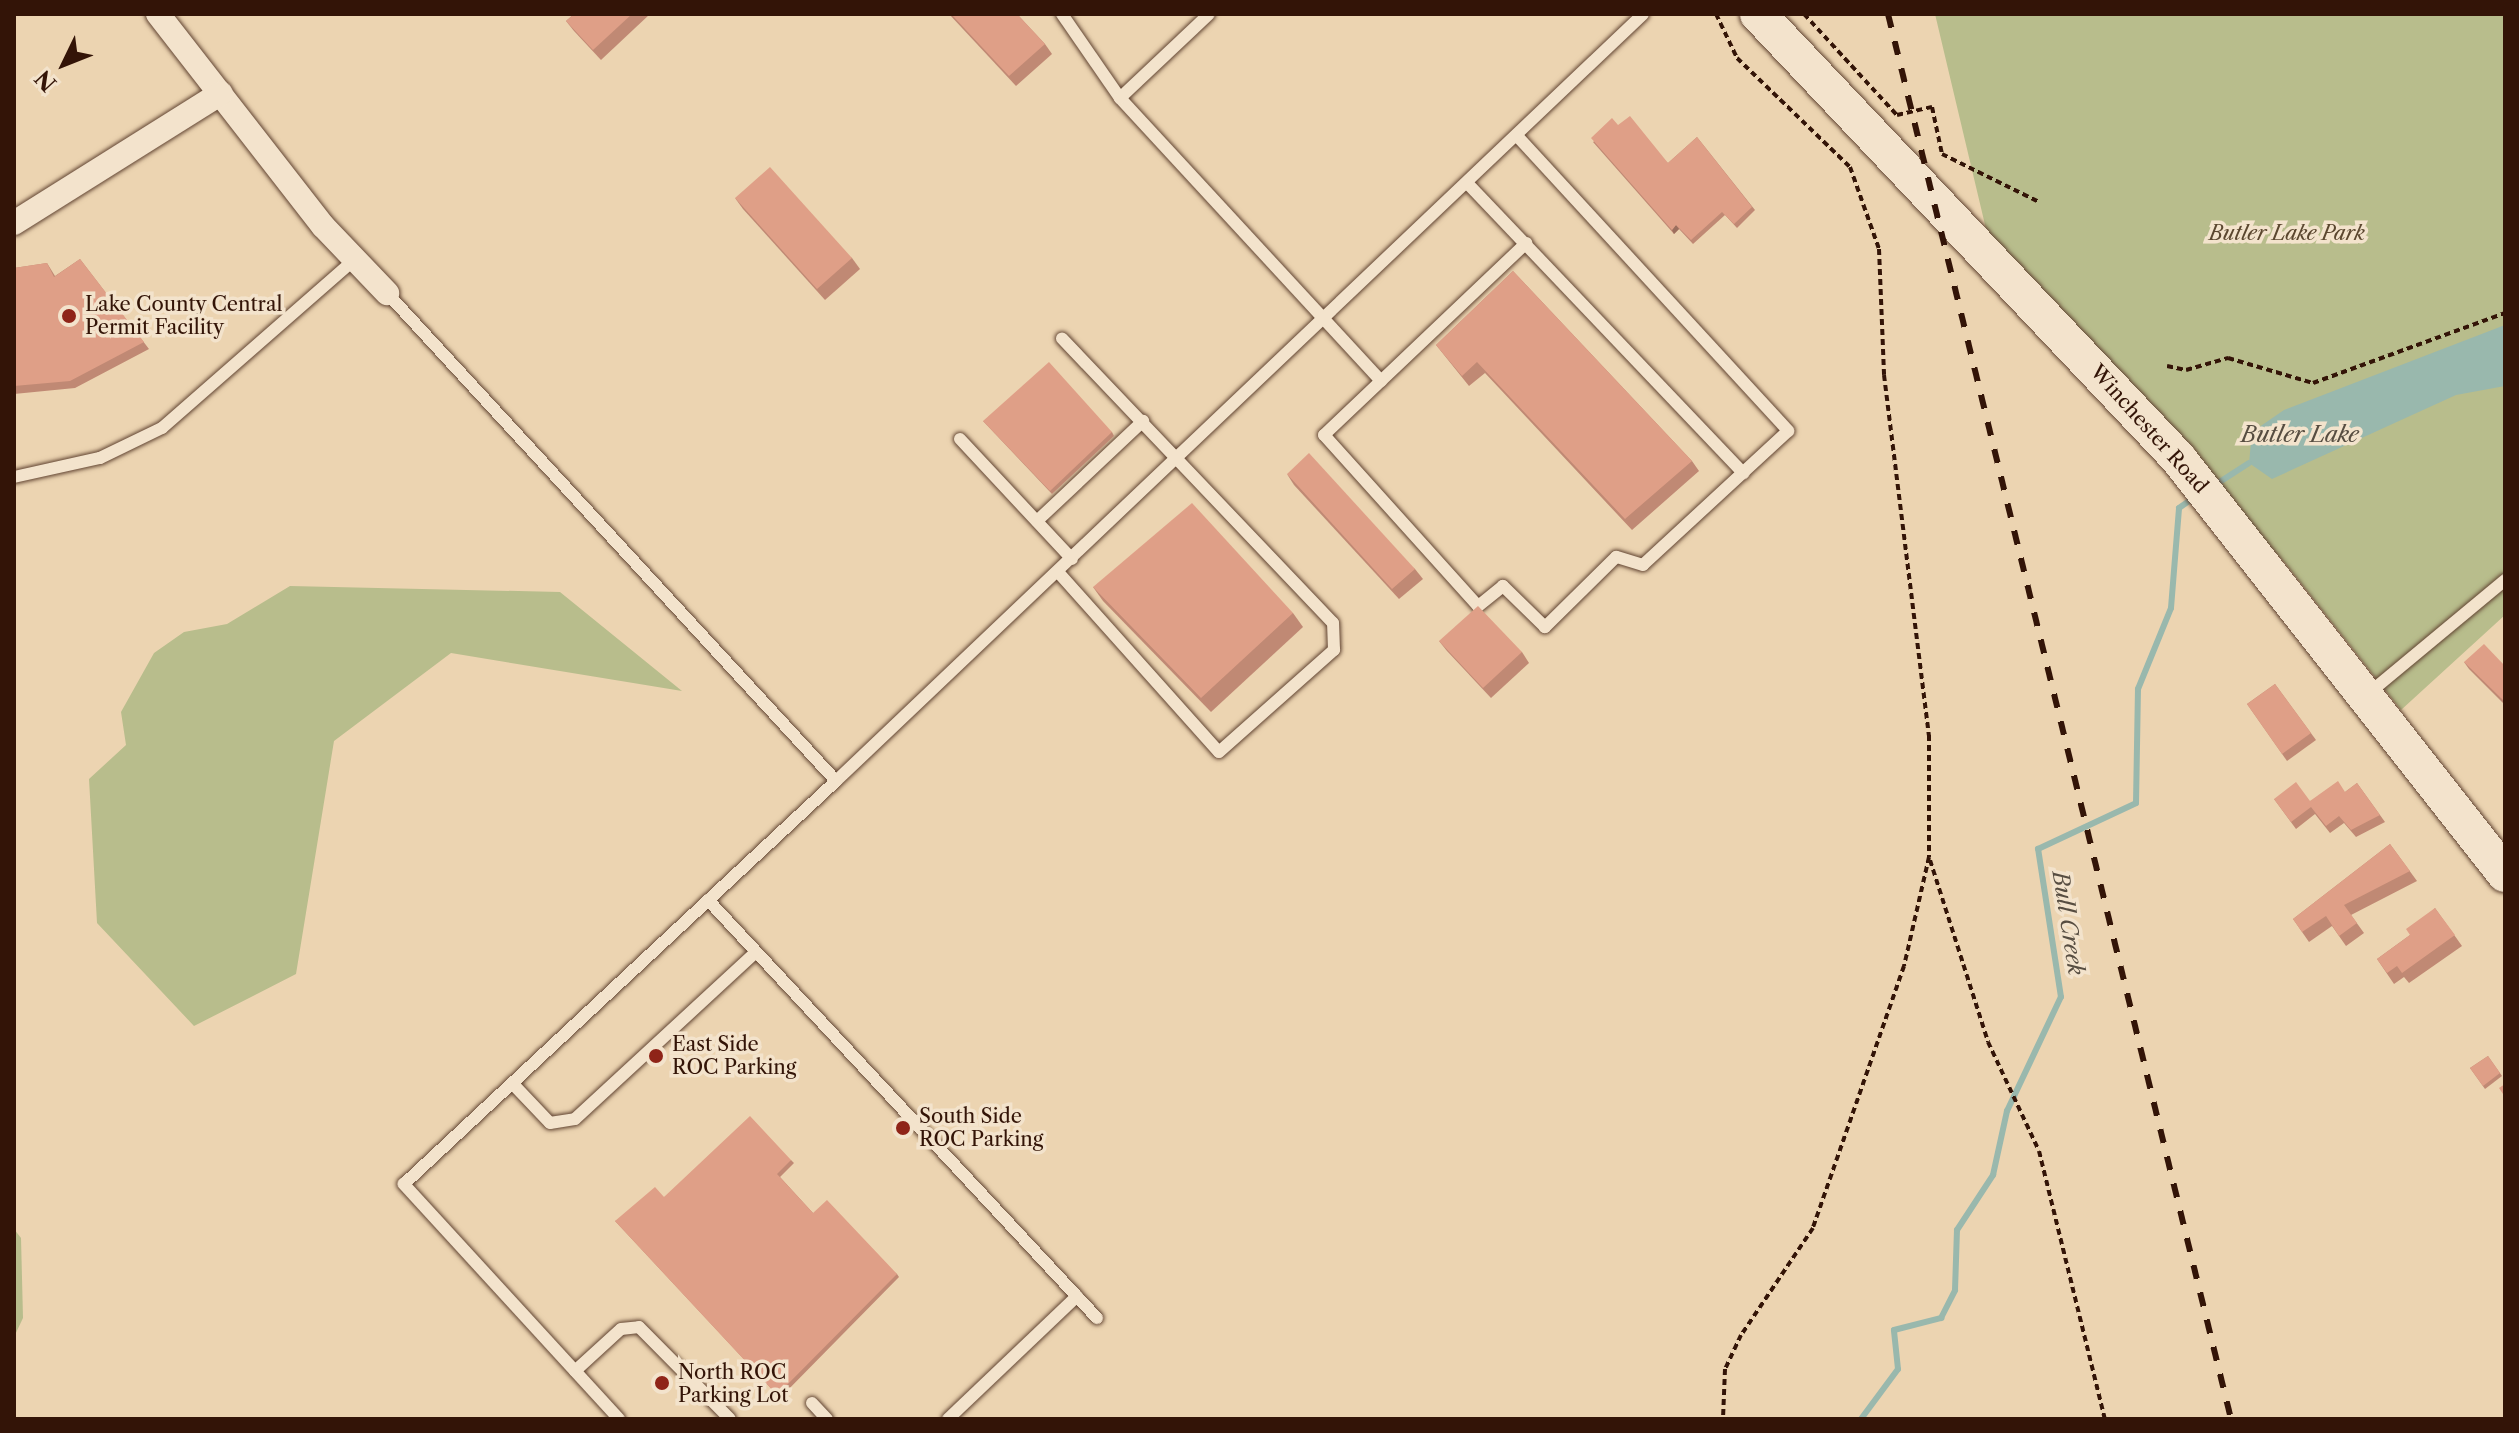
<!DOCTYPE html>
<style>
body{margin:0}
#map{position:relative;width:2519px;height:1433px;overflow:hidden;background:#ecd4b1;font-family:"Libre Caslon Text",serif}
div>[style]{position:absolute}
.green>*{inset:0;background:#b8bd8c}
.water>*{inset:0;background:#99b8ad}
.stream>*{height:6px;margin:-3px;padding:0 3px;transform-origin:3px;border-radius:3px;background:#99b8ad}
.path>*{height:4px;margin-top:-2px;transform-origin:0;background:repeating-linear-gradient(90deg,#331407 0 6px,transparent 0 10px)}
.roads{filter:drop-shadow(0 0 2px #614432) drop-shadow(0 0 2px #614432)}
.lane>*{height:12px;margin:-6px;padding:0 6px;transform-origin:6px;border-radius:6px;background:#f3e3cc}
.street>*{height:24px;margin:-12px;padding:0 12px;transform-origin:12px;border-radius:12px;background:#f3e3cc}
.secondary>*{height:36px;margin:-18px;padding:0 18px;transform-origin:18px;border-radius:18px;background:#f3e3cc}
.rail>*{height:6px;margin-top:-3px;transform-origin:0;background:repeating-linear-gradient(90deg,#331407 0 14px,transparent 0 28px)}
.wall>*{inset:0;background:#c08974}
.shaded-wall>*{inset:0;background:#9c6f5e}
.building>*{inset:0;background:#df9f87}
.dots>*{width:22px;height:22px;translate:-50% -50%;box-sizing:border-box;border:4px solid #f3e3cc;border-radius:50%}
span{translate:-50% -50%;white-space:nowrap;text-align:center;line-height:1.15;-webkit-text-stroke:7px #f3e3cc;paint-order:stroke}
.park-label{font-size:20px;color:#5b472f;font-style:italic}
.poi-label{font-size:20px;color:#331407}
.left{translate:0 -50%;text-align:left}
.street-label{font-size:20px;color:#331407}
.water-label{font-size:22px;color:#574d41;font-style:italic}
.frame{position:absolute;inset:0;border:16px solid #331407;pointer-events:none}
.north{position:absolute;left:24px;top:24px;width:80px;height:80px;-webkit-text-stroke:6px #f3e3cc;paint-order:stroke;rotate:227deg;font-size:22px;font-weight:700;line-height:32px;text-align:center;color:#331407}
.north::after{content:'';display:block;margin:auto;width:28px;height:36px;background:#331407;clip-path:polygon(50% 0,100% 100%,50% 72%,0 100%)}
</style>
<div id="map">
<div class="green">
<div style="clip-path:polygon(1935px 14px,2505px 14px,2505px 615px,2401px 710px,2285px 563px,1986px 229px)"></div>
<div style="clip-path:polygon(290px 586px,560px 592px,682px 691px,451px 653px,334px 741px,296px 974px,194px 1026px,97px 923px,89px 779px,126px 745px,121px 712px,154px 653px,184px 632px,227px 624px)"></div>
<div style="clip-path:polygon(14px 1229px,21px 1238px,23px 1318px,14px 1337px)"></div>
</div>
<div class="water">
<div style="clip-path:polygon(2505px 325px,2505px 386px,2456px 395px,2272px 479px,2249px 463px,2252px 432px,2284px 410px)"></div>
</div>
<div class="stream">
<div style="left:2215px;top:485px;width:40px;rotate:-32.9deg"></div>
<div style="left:1861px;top:1419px;width:62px;rotate:-53.5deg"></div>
<div style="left:1898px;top:1369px;width:39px;rotate:-96deg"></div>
<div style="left:1894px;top:1330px;width:49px;rotate:-14.3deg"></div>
<div style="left:1941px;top:1318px;width:31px;rotate:-63deg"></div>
<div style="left:1955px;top:1290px;width:60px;rotate:-88.1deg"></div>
<div style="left:1957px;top:1230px;width:66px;rotate:-56.8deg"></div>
<div style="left:1993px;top:1175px;width:66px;rotate:-77.7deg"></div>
<div style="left:2007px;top:1111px;width:126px;rotate:-64.7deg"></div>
<div style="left:2061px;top:997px;width:150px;rotate:-98.8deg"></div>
<div style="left:2038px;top:849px;width:108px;rotate:-25.1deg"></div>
<div style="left:2136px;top:803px;width:114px;rotate:-89deg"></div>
<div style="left:2138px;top:689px;width:87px;rotate:-67.8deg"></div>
<div style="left:2171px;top:608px;width:100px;rotate:-85.4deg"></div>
<div style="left:2179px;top:508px;width:19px;rotate:-35deg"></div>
</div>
<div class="path">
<div style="left:1716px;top:14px;width:49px;rotate:64.5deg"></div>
<div style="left:1737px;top:58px;width:157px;rotate:44deg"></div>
<div style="left:1850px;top:167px;width:87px;rotate:70.5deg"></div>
<div style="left:1879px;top:249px;width:126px;rotate:87.7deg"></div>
<div style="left:1884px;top:375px;width:363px;rotate:82.9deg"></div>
<div style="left:1929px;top:735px;width:122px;rotate:90deg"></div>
<div style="left:1929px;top:857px;width:112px;rotate:102.9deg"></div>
<div style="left:1904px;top:966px;width:277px;rotate:109.2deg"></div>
<div style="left:1813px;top:1228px;width:129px;rotate:123.9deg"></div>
<div style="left:1741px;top:1335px;width:38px;rotate:115deg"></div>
<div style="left:1725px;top:1369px;width:50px;rotate:92.3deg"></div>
<div style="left:1804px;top:14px;width:137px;rotate:47.4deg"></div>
<div style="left:1897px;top:115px;width:36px;rotate:-13deg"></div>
<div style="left:1932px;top:107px;width:48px;rotate:78deg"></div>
<div style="left:1942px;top:154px;width:108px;rotate:26.3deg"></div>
<div style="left:2167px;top:366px;width:19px;rotate:12deg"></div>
<div style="left:2186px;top:370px;width:44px;rotate:-15.9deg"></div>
<div style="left:2228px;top:358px;width:89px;rotate:16.4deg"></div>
<div style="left:2313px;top:383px;width:204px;rotate:-20deg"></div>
<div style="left:1930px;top:860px;width:191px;rotate:72.3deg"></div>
<div style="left:1988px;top:1042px;width:120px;rotate:64.9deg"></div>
<div style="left:2039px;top:1151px;width:276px;rotate:76.2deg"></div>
</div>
<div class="roads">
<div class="lane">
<div style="left:1062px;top:14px;width:102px;rotate:55.4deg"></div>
<div style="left:1120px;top:98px;width:385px;rotate:47.3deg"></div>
<div style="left:1120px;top:98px;width:122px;rotate:-43.3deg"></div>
<div style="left:1519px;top:138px;width:398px;rotate:47.4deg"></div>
<div style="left:1788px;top:431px;width:197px;rotate:137.3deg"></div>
<div style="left:1643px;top:565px;width:28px;rotate:-163deg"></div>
<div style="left:1616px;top:557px;width:100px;rotate:135.4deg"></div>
<div style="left:1545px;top:627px;width:59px;rotate:-135.7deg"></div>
<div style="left:1503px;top:586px;width:32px;rotate:141deg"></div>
<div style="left:1478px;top:606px;width:230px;rotate:-132deg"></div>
<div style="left:1324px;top:435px;width:279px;rotate:-43.5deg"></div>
<div style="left:1469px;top:185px;width:398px;rotate:46.4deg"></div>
<div style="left:387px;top:293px;width:663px;rotate:47.38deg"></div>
<div style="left:836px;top:781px;width:1113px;rotate:-43.54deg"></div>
<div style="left:960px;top:439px;width:164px;rotate:47deg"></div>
<div style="left:14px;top:477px;width:88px;rotate:-12.5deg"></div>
<div style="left:100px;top:458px;width:69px;rotate:-25.8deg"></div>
<div style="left:162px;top:428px;width:257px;rotate:-41.2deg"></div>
<div style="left:1037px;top:521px;width:146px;rotate:-43.3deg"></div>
<div style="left:1058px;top:572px;width:241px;rotate:48.2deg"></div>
<div style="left:1219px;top:752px;width:154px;rotate:-41.6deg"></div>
<div style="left:1334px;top:650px;width:27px;rotate:-92deg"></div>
<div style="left:1333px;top:623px;width:393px;rotate:-133.6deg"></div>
<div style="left:2369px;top:693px;width:177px;rotate:-39.7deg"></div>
<div style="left:708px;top:900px;width:571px;rotate:47.06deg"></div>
<div style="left:512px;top:1083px;width:55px;rotate:46.5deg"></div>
<div style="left:550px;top:1123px;width:25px;rotate:-9deg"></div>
<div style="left:575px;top:1119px;width:246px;rotate:-42.7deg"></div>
<div style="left:575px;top:1371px;width:62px;rotate:-42.4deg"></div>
<div style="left:621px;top:1329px;width:18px;rotate:-6deg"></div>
<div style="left:639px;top:1327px;width:129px;rotate:45.3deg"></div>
<div style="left:812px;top:1403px;width:22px;rotate:47deg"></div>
<div style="left:619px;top:1419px;width:319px;rotate:-132.5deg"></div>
<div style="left:404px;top:1184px;width:591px;rotate:-43.01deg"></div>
<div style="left:948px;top:1419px;width:178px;rotate:-43.6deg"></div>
</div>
<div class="street">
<div style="left:158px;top:14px;width:269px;rotate:52.1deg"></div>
<div style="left:323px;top:226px;width:93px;rotate:46.3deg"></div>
<div style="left:14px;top:223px;width:244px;rotate:-32.1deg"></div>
</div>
<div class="secondary">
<div style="left:1758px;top:14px;width:611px;rotate:46.59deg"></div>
<div style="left:2178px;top:458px;width:529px;rotate:51.83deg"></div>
</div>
</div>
<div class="rail">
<div style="left:1888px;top:14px;width:1446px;rotate:76.28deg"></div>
</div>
<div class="wall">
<div style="clip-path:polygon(574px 14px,650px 14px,601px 60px,574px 31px,566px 21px)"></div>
<div style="clip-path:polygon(949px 14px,1017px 14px,1045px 44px,1052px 54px,1016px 86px)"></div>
<div style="clip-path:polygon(1618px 125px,1668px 163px,1697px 137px,1755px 210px,1737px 228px,1725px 215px,1693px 244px,1679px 229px,1674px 234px,1593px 142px)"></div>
<div style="clip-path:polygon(735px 198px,852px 258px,860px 269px,825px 300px,743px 209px)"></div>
<div style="clip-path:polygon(80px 259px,149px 349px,75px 388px,14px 394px,14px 268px,47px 263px,55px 276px)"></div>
<div style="clip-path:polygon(1513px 271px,1692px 461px,1699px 471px,1632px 530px,1485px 373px,1469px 386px,1436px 345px)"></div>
<div style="clip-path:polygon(983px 421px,1112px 432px,1114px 436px,1052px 494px)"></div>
<div style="clip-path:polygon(1287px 474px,1415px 569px,1423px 579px,1399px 599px,1294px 485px)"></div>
<div style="clip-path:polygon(1093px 587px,1293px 613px,1303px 627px,1211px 712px,1103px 601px)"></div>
<div style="clip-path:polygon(1439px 641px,1522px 652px,1529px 663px,1491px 698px,1447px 651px)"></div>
<div style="clip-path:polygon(2464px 662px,2505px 666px,2505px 705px,2469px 669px)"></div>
<div style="clip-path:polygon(2275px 684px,2316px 740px,2287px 761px,2247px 704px)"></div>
<div style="clip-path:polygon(2357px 783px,2385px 822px,2356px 837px,2344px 823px,2330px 833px,2315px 814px,2296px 829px,2274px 799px,2310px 801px,2345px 792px)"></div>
<div style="clip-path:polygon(2390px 844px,2417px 881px,2351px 915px,2364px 933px,2346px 946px,2332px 926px,2309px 942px,2293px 919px)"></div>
<div style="clip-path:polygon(2435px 908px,2462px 946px,2409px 983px,2404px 977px,2394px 984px,2377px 959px,2410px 935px)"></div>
<div style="clip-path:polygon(2488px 1056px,2502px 1076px,2485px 1089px,2470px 1068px)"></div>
<div style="clip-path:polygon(791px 1160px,794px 1163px,780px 1177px,813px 1213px,897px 1274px,899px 1277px,780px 1398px,615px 1221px,664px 1197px)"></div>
</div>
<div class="shaded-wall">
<div style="clip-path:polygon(1676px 225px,1679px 229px,1674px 234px,1672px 230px)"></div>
</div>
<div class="building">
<div style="clip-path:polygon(574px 14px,632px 14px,593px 50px,566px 21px)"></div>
<div style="clip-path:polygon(951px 14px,1017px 14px,1045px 44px,1009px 76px)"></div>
<div style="clip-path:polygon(1630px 116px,1668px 163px,1697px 137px,1752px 207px,1734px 224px,1722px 212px,1691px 240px,1676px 225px,1672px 230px,1591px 138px,1612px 118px,1618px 125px)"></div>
<div style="clip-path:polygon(770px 167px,852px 258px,817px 289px,735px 198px)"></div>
<div style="clip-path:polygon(80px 259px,144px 342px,70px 381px,14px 386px,14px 268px,47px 263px,54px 277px)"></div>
<div style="clip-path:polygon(1513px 271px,1692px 461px,1625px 519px,1477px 362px,1462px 376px,1436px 345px)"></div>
<div style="clip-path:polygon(1049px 362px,1112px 432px,1050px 491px,983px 421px)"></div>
<div style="clip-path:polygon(1309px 453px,1415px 569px,1392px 589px,1287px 474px)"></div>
<div style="clip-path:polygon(1192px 503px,1293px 613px,1201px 698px,1093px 587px)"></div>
<div style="clip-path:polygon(1478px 606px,1522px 652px,1483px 688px,1439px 641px)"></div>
<div style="clip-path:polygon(2484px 644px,2505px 666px,2505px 702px,2464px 662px)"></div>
<div style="clip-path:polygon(2275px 684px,2311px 733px,2282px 754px,2247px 704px)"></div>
<div style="clip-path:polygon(2338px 781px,2345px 792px,2357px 783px,2380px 815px,2351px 830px,2339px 816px,2326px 826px,2311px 807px,2291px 822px,2274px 799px,2296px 782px,2310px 801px)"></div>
<div style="clip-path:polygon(2390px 844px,2410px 871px,2344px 905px,2357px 923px,2339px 936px,2326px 916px,2302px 932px,2293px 919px)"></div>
<div style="clip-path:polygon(2435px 908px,2455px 935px,2402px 973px,2397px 966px,2387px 973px,2377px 959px,2410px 935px,2406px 929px)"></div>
<div style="clip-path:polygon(2488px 1056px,2500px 1073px,2483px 1086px,2470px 1068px)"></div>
<div style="clip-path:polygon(2505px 1084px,2505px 1097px,2499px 1088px)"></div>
<div style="clip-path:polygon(750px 1116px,791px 1160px,777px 1174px,813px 1213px,827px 1200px,897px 1274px,777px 1395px,615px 1221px,655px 1187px,664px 1197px)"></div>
</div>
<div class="dots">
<div style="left:69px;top:316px;background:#8f2418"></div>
<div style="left:656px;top:1056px;background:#8f2418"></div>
<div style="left:903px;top:1128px;background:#8f2418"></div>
<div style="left:662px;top:1383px;background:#8f2418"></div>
</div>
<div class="park-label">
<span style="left:2287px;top:233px">Butler Lake Park</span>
</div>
<div class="poi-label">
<span class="left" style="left:85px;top:316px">Lake County Central<br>Permit Facility</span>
<span class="left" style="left:672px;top:1056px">East Side<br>ROC Parking</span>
<span class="left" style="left:919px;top:1128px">South Side<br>ROC Parking</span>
<span class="left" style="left:678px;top:1384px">North ROC<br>Parking Lot</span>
</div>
<div class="street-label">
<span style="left:2149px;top:429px;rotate:48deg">Winchester Road</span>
</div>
<div class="water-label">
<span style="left:2300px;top:435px">Butler Lake</span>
<span style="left:2068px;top:923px;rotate:81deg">Bull Creek</span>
</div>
<div class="frame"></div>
<div class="north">N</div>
</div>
